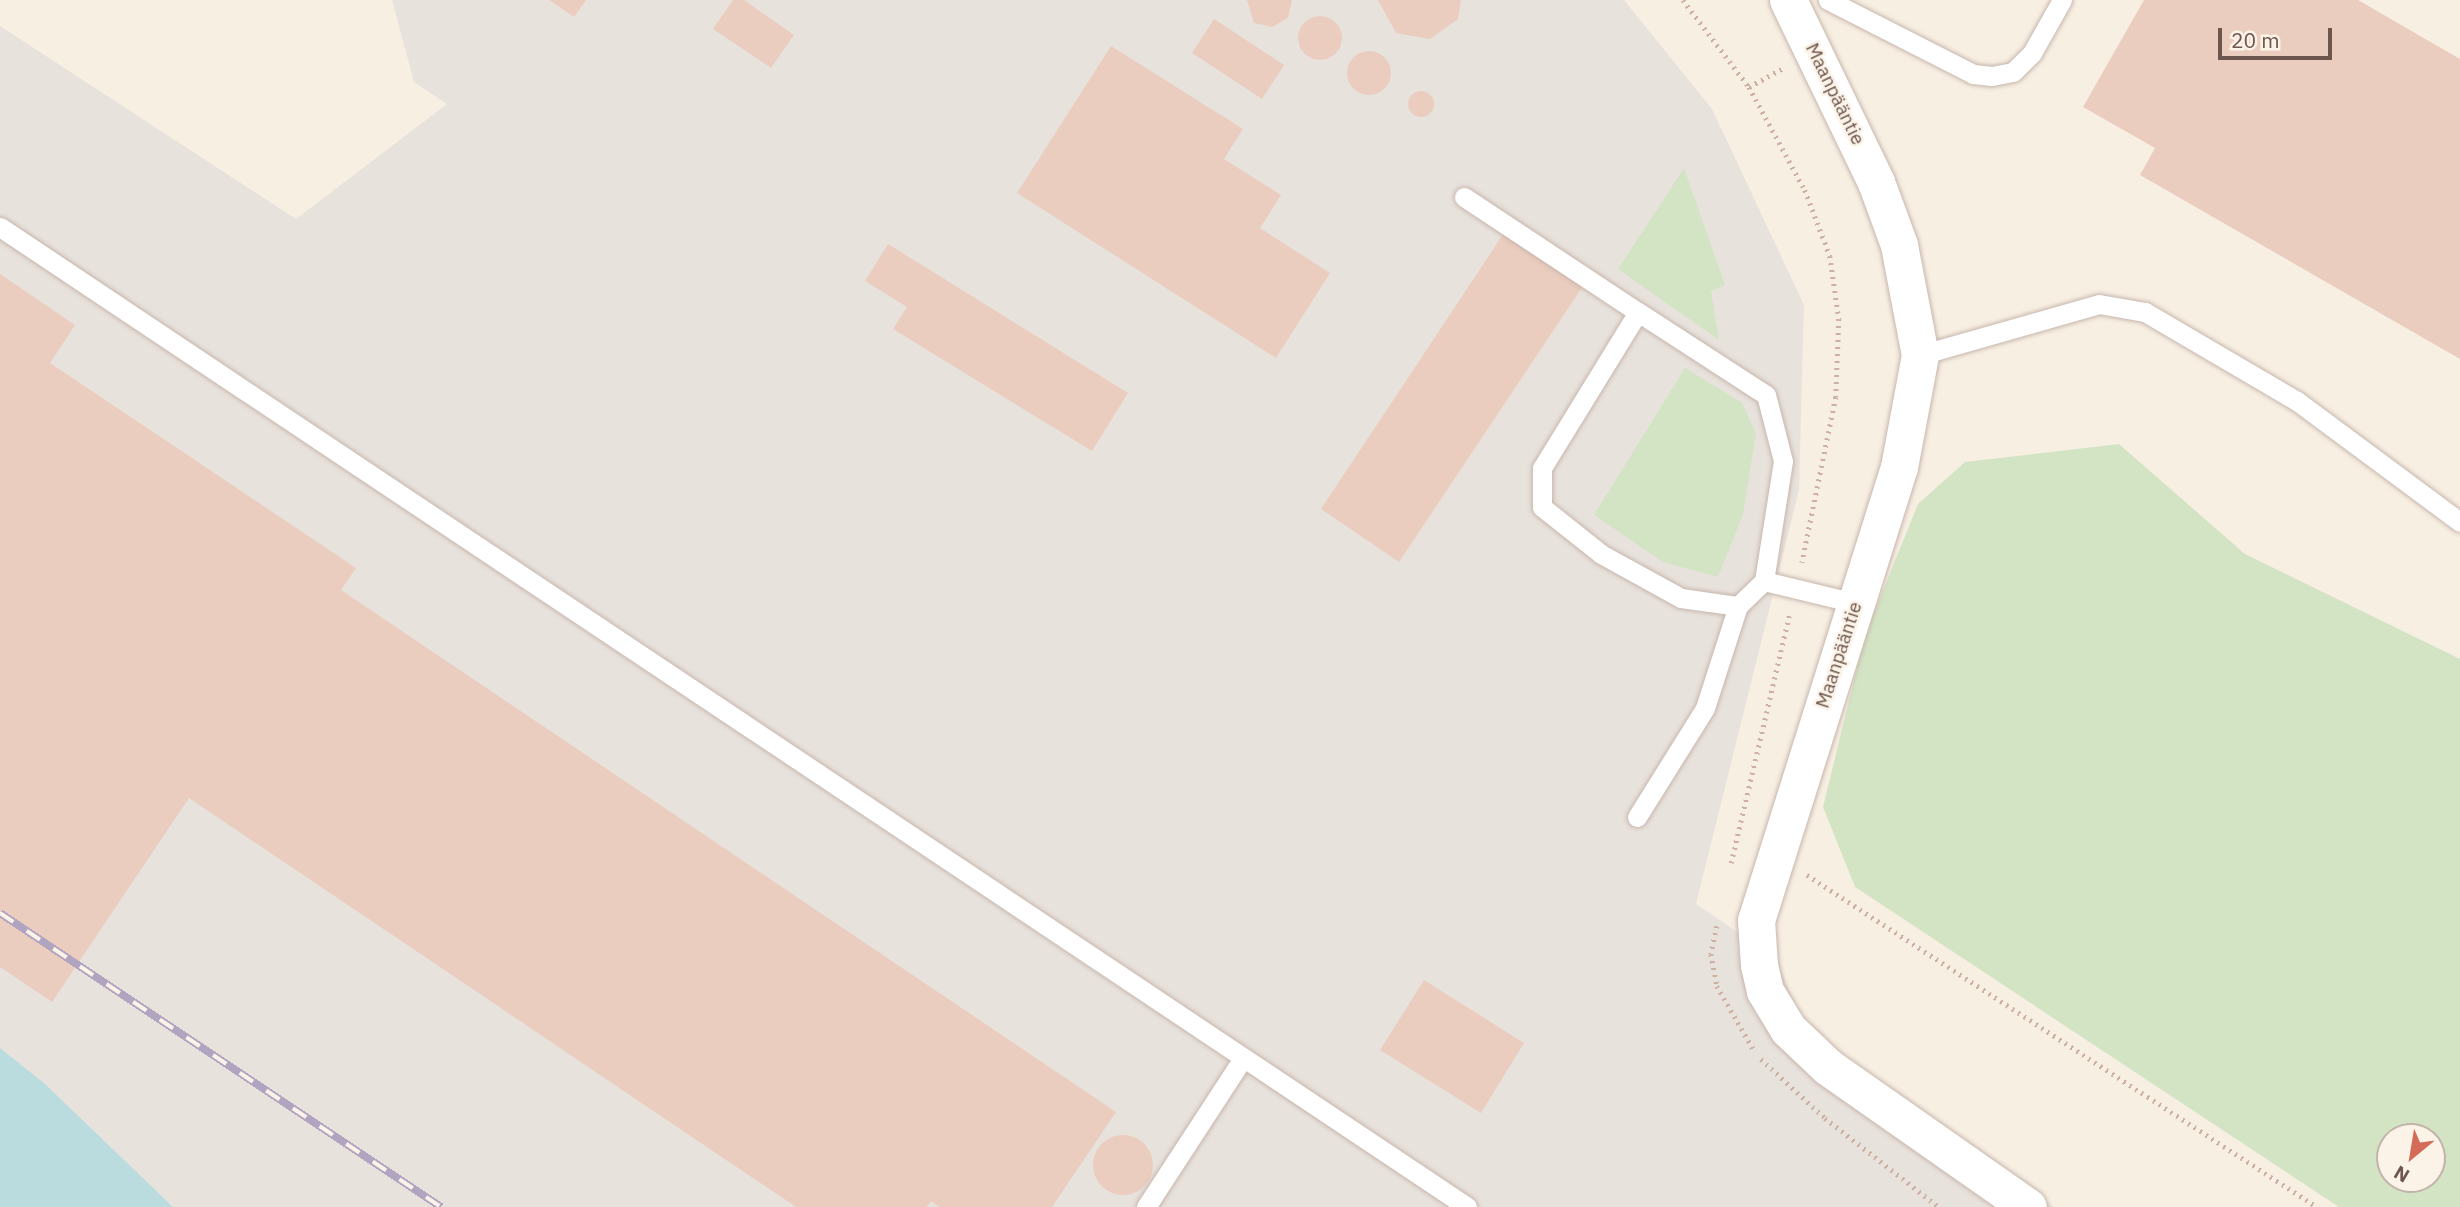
<!DOCTYPE html>
<meta charset="utf-8">
<style>
body{margin:0}
#map{position:relative;width:2460px;height:1207px;overflow:hidden;background:#f8efe3;font-family:"IBM Plex Sans",sans-serif}
div>[style]{position:absolute}
.industrial>*{inset:0;background:#e8e2dd}
.green>*{inset:0;background:#d3e4c4}
.water>*{inset:0;background:#badcdf}
.building>*{inset:0;background:#eacdbe}
.round{border-radius:50%}
.path>*{height:4.5px;margin-top:-2.25px;transform-origin:0;background:repeating-linear-gradient(90deg,#ceb0a2 0 2px,transparent 0 7px)}
.roads{filter:drop-shadow(0 0 2px #c7b6ac) drop-shadow(0 0 2px #c7b6ac)}
.service>*{height:19px;margin:-9.5px;padding:0 9.5px;transform-origin:9.5px;border-radius:9.5px;background:#fff}
.minor>*{height:37px;margin:-18.5px;padding:0 18.5px;transform-origin:18.5px;border-radius:18.5px;background:#fff}
.rail>*{height:8px;margin-top:-4px;transform-origin:0;background:repeating-linear-gradient(90deg,#fcf3e8 0 16px,#b1a4c0 0 32px);box-sizing:border-box;border-block:2px solid #b1a4c0}
span{translate:-50% -50%;white-space:nowrap;text-align:center;line-height:1.15;-webkit-text-stroke:5px #fcf3e8;paint-order:stroke}
.street-label{font-size:19px;color:#6d564d}
.north{position:absolute;left:2376px;top:1123px;width:70px;height:70px;box-sizing:border-box;background:#fcf3e8;border:2px solid #c3b4aa;border-radius:50%;rotate:210deg;font-size:19px;font-weight:700;line-height:28px;text-align:center;color:#6d564d}
.north::after{content:'';display:block;margin:auto;width:24px;height:32px;background:#d36b58;clip-path:polygon(50% 0,100% 100%,50% 72%,0 100%)}
.scale{position:absolute;left:2218px;top:28px;width:114px;height:32px;box-sizing:border-box;border:4px solid #6d564d;border-top:0;padding-left:9px;font-size:21px;line-height:24px;white-space:nowrap;color:#6d564d;-webkit-text-stroke:5px #fcf3e8;paint-order:stroke}
</style>
<div id="map">
<div class="industrial">
<div style="clip-path:polygon(392px 0,1624px 0,1712px 109px,1804px 305px,1799px 490px,1696px 904px,1777px 959px,1796px 1008px,1846px 1065px,2054px 1207px,173px 1207px,0 1048px,0 26px,296px 219px,447px 104px,414px 82px)"></div>
</div>
<div class="green">
<div style="clip-path:polygon(1684px 168px,1725px 285px,1711px 291px,1719px 340px,1618px 269px)"></div>
<div style="clip-path:polygon(1685px 368px,1742px 403px,1756px 433px,1743px 515px,1718px 577px,1663px 562px,1594px 515px)"></div>
<div style="clip-path:polygon(evenodd,2119px 444px,2245px 554px,2460px 659px,2460px 1207px,2339px 1207px,1855px 887px,1823px 807px,1865px 635px,1918px 504px,1965px 462px,2119px 444px,2390px 1137px,2432px 1137px,2432px 1179px,2390px 1179px,2390px 1137px)"></div>
</div>
<div class="water">
<div style="clip-path:polygon(0 1048px,45px 1084px,173px 1207px,0 1207px)"></div>
</div>
<div class="building">
<div style="clip-path:polygon(549px 0,586px 0,574px 17px)"></div>
<div style="clip-path:polygon(733px 0,744px 0,794px 35px,771px 68px,713px 29px)"></div>
<div style="clip-path:polygon(1247px 0,1292px 0,1288px 18px,1272px 27px,1254px 23px)"></div>
<div style="clip-path:polygon(1378px 0,1461px 0,1458px 19px,1430px 39px,1396px 33px)"></div>
<div style="clip-path:polygon(2144px 0,2358px 0,2460px 59px,2460px 359px,2140px 175px,2155px 148px,2083px 107px)"></div>
<div class="round" style="left:1298px;top:16px;width:44px;height:44px"></div>
<div style="clip-path:polygon(1214px 19px,1284px 65px,1262px 99px,1192px 53px)"></div>
<div style="clip-path:polygon(1111px 46px,1243px 129px,1224px 159px,1281px 195px,1260px 228px,1330px 273px,1276px 358px,1017px 193px)"></div>
<div class="round" style="left:1347px;top:51px;width:44px;height:44px"></div>
<div class="round" style="left:1408px;top:91px;width:26px;height:26px"></div>
<div style="clip-path:polygon(1504px 233px,1583px 286px,1399px 562px,1321px 509px)"></div>
<div style="clip-path:polygon(888px 244px,1128px 393px,1092px 451px,893px 329px,907px 307px,865px 281px)"></div>
<div style="clip-path:polygon(0 274px,75px 325px,50px 363px,356px 568px,341px 590px,1116px 1112px,1052px 1207px,939px 1207px,931px 1201px,927px 1207px,796px 1207px,189px 798px,52px 1002px,0 967px)"></div>
<div style="clip-path:polygon(1424px 980px,1524px 1043px,1481px 1113px,1380px 1050px)"></div>
<div class="round" style="left:1093px;top:1135px;width:60px;height:60px"></div>
</div>
<div class="path">
<div style="left:1683px;top:0;width:109px;rotate:52.8deg"></div>
<div style="left:1749px;top:87px;width:117px;rotate:61.5deg"></div>
<div style="left:1805px;top:190px;width:71px;rotate:69.3deg"></div>
<div style="left:1830px;top:256px;width:64px;rotate:81.9deg"></div>
<div style="left:1839px;top:319px;width:78px;rotate:92.2deg"></div>
<div style="left:1836px;top:397px;width:169px;rotate:101.6deg"></div>
<div style="left:1749px;top:87px;width:38px;rotate:-29deg"></div>
<div style="left:1731px;top:863px;width:254px;rotate:-76.8deg"></div>
<div style="left:1807px;top:875px;width:609px;rotate:33.06deg"></div>
<div style="left:1717px;top:926px;width:29px;rotate:102deg"></div>
<div style="left:1711px;top:954px;width:33px;rotate:79deg"></div>
<div style="left:1717px;top:986px;width:76px;rotate:60.1deg"></div>
<div style="left:1761px;top:1059px;width:87px;rotate:42.7deg"></div>
<div style="left:1825px;top:1118px;width:145px;rotate:38deg"></div>
</div>
<div class="roads">
<div class="service">
<div style="left:1828px;top:0;width:163px;rotate:27deg"></div>
<div style="left:1973px;top:74px;width:19px;rotate:6deg"></div>
<div style="left:1992px;top:76px;width:21px;rotate:-11deg"></div>
<div style="left:2013px;top:72px;width:27px;rotate:-45deg"></div>
<div style="left:2032px;top:53px;width:61px;rotate:-60.5deg"></div>
<div style="left:1464px;top:197px;width:209px;rotate:33.5deg"></div>
<div style="left:0;top:227px;width:1764px;rotate:33.74deg"></div>
<div style="left:1920px;top:355px;width:186px;rotate:-15.9deg"></div>
<div style="left:2099px;top:304px;width:47px;rotate:9.9deg"></div>
<div style="left:2145px;top:312px;width:176px;rotate:30.4deg"></div>
<div style="left:2297px;top:401px;width:203px;rotate:36.6deg"></div>
<div style="left:1764px;top:581px;width:121px;rotate:-81deg"></div>
<div style="left:1783px;top:461px;width:68px;rotate:-104.4deg"></div>
<div style="left:1766px;top:395px;width:153px;rotate:-147deg"></div>
<div style="left:1638px;top:312px;width:183px;rotate:121.6deg"></div>
<div style="left:1542px;top:468px;width:39px;rotate:90deg"></div>
<div style="left:1542px;top:507px;width:75px;rotate:38.5deg"></div>
<div style="left:1601px;top:554px;width:91px;rotate:28.8deg"></div>
<div style="left:1681px;top:598px;width:58px;rotate:8deg"></div>
<div style="left:1738px;top:606px;width:36px;rotate:-44deg"></div>
<div style="left:1764px;top:581px;width:94px;rotate:13.6deg"></div>
<div style="left:1637px;top:817px;width:128px;rotate:-58deg"></div>
<div style="left:1705px;top:708px;width:107px;rotate:-72.1deg"></div>
<div style="left:1146px;top:1207px;width:178px;rotate:-56.9deg"></div>
</div>
<div class="minor">
<div style="left:1788px;top:0;width:202px;rotate:64.2deg"></div>
<div style="left:1876px;top:182px;width:67px;rotate:69.9deg"></div>
<div style="left:1899px;top:245px;width:112px;rotate:79.2deg"></div>
<div style="left:1920px;top:355px;width:114px;rotate:100.6deg"></div>
<div style="left:1899px;top:467px;width:475px;rotate:107.5deg"></div>
<div style="left:1756px;top:920px;width:45px;rotate:86.2deg"></div>
<div style="left:1759px;top:965px;width:27px;rotate:77deg"></div>
<div style="left:1765px;top:991px;width:44px;rotate:58.8deg"></div>
<div style="left:1788px;top:1029px;width:55px;rotate:43.5deg"></div>
<div style="left:1828px;top:1067px;width:244px;rotate:35deg"></div>
</div>
</div>
<div class="rail">
<div style="left:0;top:913px;width:530px;rotate:33.69deg"></div>
</div>
<div class="street-label">
<span style="left:1835px;top:94px;rotate:64deg">Maanpääntie</span>
<span style="left:1839px;top:655px;rotate:-72deg">Maanpääntie</span>
</div>
<div class="north">N</div>
<div class="scale">20 m</div>
</div>
